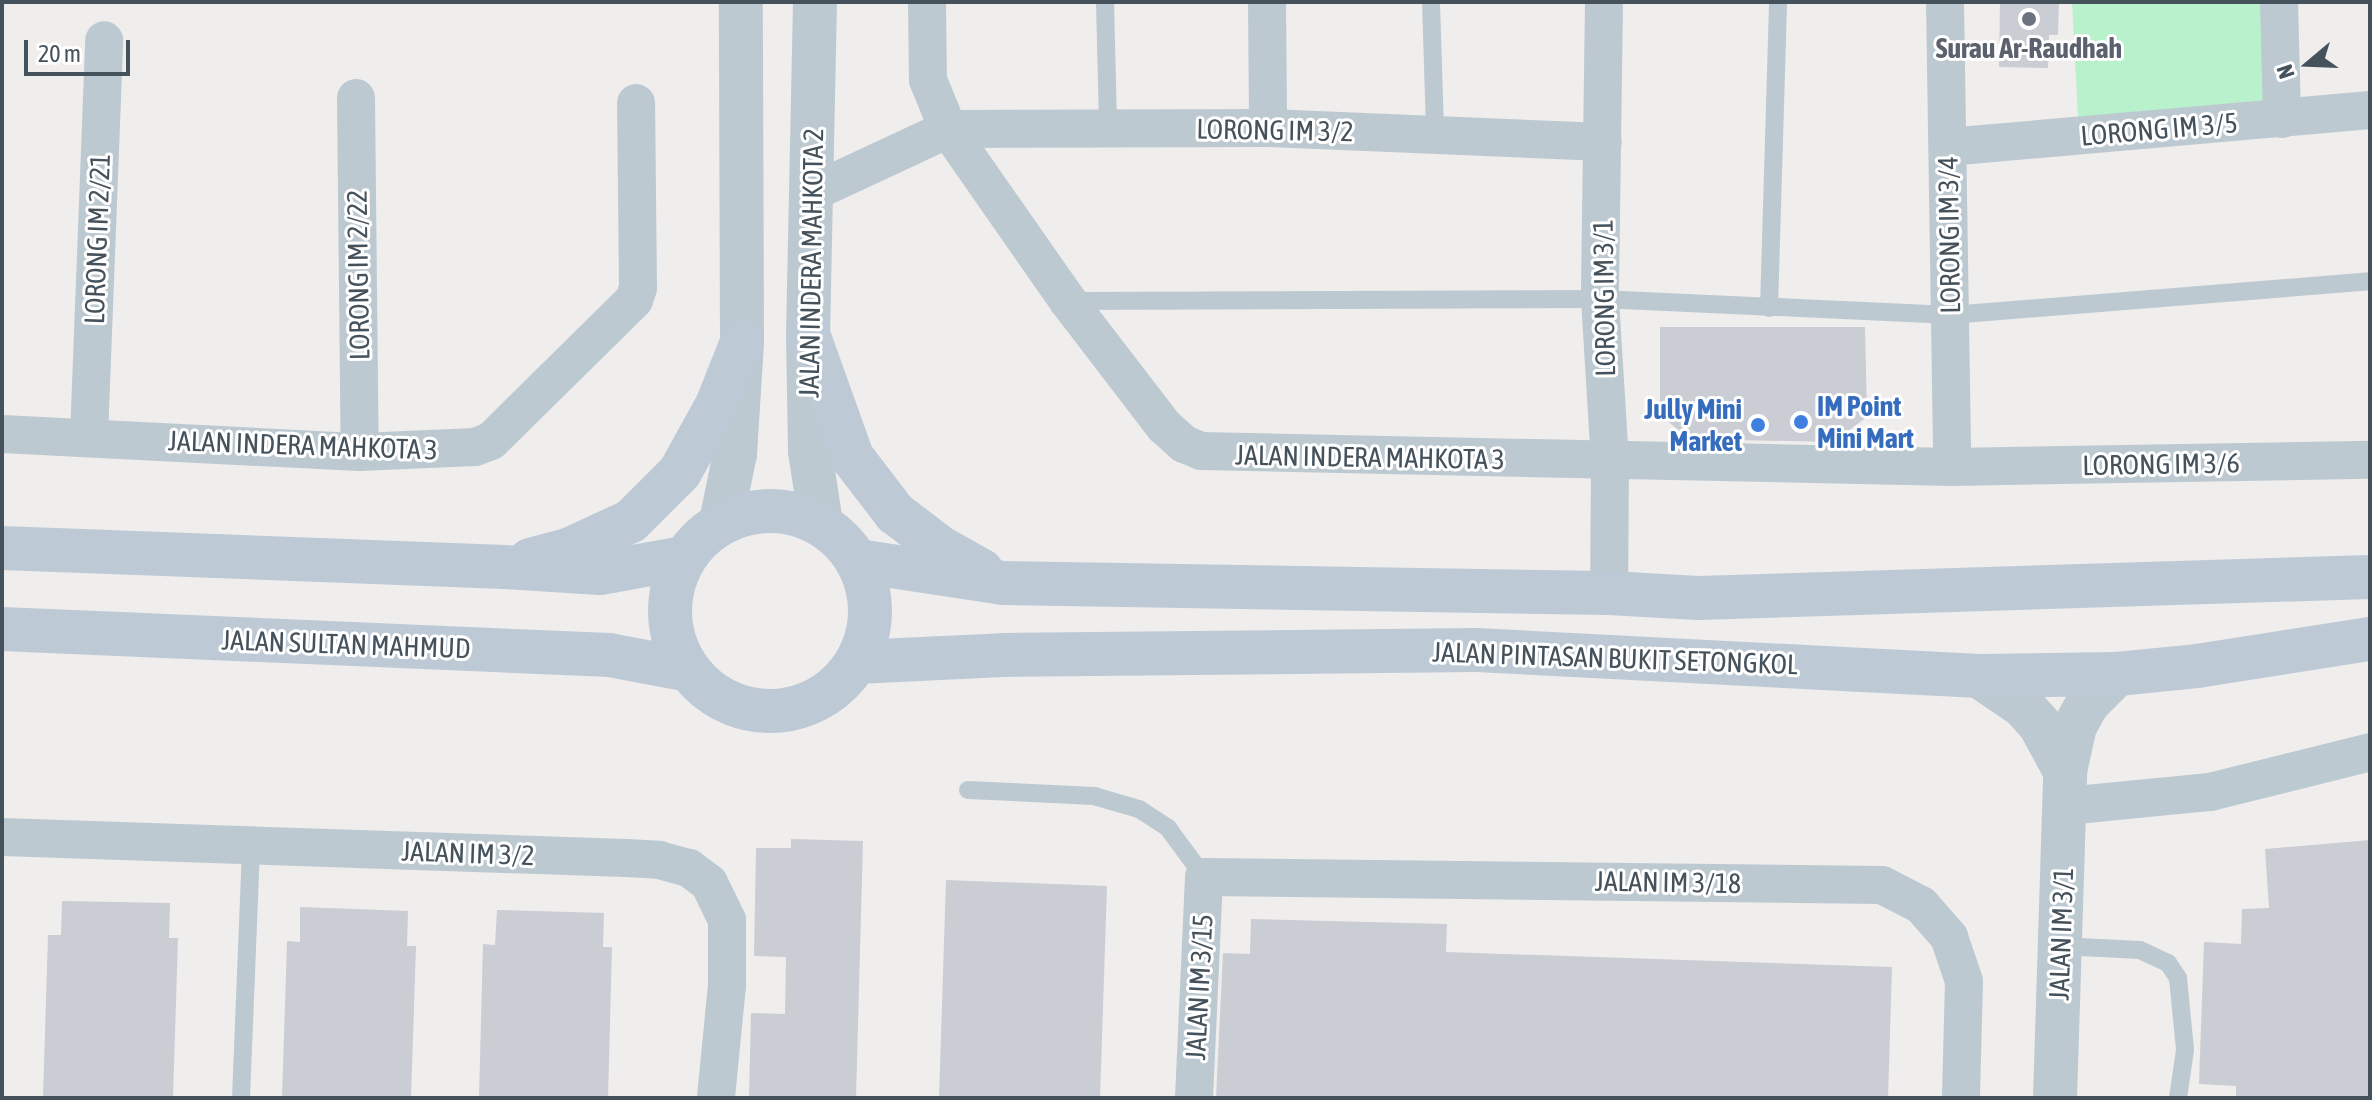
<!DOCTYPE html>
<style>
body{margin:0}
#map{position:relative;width:2372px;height:1100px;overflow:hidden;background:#f0eded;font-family:"Asap Condensed",sans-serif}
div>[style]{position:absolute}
.green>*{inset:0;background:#b9f1cd}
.building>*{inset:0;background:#cacdd3}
.service>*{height:18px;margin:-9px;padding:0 9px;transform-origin:9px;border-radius:9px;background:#bdc9d1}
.minor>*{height:38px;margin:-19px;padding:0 19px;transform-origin:19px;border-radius:19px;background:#bdc9d1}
.tertiary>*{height:44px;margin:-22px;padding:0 22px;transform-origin:22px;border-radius:22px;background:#bdc9d1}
.secondary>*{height:44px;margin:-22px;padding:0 22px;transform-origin:22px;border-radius:22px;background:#bdcad6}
.secondary>.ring{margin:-22px;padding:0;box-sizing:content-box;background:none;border:44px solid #bdcad6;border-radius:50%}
.dots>*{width:22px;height:22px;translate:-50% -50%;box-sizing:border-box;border:4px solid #fff;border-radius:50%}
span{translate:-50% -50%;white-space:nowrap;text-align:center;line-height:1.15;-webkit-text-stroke:6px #fff;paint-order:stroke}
.worship-label{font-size:28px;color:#5b616d;font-weight:700}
.street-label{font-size:28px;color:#45525c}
.shop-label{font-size:28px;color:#366cbe;font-weight:700}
.left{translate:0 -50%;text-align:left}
.right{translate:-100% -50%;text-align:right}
.frame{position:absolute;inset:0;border:4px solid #45525c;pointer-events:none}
.north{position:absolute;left:2268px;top:24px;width:80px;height:80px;-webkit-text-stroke:6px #fff;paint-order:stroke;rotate:251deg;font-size:22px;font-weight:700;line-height:32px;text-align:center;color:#45525c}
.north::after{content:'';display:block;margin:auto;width:28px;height:36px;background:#45525c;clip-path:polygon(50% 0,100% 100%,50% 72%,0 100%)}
.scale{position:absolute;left:24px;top:40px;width:106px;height:36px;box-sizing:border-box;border:4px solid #45525c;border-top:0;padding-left:10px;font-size:24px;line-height:28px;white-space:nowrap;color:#45525c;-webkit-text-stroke:6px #fff;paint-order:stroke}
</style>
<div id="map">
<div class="green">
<div style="clip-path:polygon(2072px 2px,2279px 2px,2282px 119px,2079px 136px)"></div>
</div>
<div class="building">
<div style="clip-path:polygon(2000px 2px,2059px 2px,2058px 35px,2049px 35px,2048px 68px,1999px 67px)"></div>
<div style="clip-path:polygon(1660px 327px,1865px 327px,1867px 417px,1833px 442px,1688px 439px,1660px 414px)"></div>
<div style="clip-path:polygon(791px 839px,863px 841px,856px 1098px,749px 1098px,751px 1013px,785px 1014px,786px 957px,754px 956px,756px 848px,791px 848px)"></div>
<div style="clip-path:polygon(2370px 840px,2370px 1098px,2236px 1098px,2236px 1086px,2199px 1084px,2204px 942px,2241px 944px,2242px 909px,2269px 908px,2265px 849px)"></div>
<div style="clip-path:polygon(946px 880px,1107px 886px,1100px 1098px,939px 1098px)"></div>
<div style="clip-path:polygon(62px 901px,170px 903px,169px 938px,178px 938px,173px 1098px,43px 1098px,48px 935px,61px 935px)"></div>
<div style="clip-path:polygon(300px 907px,408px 911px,407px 946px,416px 946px,411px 1098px,282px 1098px,287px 941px,300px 942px)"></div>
<div style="clip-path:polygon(497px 910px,604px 913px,603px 947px,612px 947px,608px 1098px,479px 1098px,483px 944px,495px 945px)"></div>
<div style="clip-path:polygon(1251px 919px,1447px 924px,1446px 952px,1892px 967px,1888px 1098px,1216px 1098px,1223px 953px,1250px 954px)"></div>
</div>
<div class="service">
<div style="left:1105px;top:2px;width:126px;rotate:88.6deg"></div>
<div style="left:1431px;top:2px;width:130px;rotate:88.2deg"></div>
<div style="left:1071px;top:301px;width:529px;rotate:-0.22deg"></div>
<div style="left:1600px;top:299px;width:351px;rotate:2.6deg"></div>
<div style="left:1951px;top:315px;width:420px;rotate:-4.6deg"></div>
<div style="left:1769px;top:308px;width:306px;rotate:-88.3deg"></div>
<div style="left:968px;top:790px;width:126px;rotate:2.7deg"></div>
<div style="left:1094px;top:796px;width:47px;rotate:16.1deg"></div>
<div style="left:1139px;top:809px;width:35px;rotate:33deg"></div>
<div style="left:1168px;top:828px;width:61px;rotate:53.7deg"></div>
<div style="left:2060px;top:946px;width:80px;rotate:2.9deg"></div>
<div style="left:2140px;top:950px;width:31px;rotate:25deg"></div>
<div style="left:2168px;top:963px;width:18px;rotate:56deg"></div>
<div style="left:2178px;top:978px;width:72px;rotate:84.4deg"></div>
<div style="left:2185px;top:1050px;width:49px;rotate:98.3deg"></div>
<div style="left:241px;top:1098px;width:253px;rotate:-87.7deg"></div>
</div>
<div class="minor">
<div style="left:927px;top:2px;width:78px;rotate:89.3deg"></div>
<div style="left:928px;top:80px;width:53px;rotate:67.8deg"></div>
<div style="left:948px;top:129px;width:210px;rotate:55.1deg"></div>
<div style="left:1068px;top:301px;width:158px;rotate:52.5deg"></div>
<div style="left:1164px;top:426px;width:27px;rotate:42deg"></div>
<div style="left:1184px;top:444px;width:18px;rotate:22deg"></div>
<div style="left:1201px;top:451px;width:751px;rotate:1.22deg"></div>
<div style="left:1952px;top:467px;width:418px;rotate:-1deg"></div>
<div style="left:1267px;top:2px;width:126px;rotate:89.5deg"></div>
<div style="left:1604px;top:2px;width:297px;rotate:90.8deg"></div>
<div style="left:1600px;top:299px;width:163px;rotate:86.5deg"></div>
<div style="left:1610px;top:462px;width:131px;rotate:90.4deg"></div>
<div style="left:1945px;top:2px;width:465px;rotate:89.1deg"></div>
<div style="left:2279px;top:2px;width:117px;rotate:88.5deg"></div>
<div style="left:356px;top:98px;width:354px;rotate:89.4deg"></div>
<div style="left:1948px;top:147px;width:424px;rotate:-5deg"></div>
<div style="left:811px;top:193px;width:151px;rotate:-25deg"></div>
<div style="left:948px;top:129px;width:320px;rotate:-0.2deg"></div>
<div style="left:1268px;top:128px;width:335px;rotate:2.4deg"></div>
<div style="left:2px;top:434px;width:358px;rotate:2.9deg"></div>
<div style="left:360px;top:452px;width:115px;rotate:-2.5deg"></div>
<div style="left:475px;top:447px;width:17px;rotate:-21deg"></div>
<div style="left:491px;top:441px;width:201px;rotate:-44.6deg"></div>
<div style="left:634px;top:300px;width:13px;rotate:-72deg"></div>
<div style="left:638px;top:288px;width:185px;rotate:-90.6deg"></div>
<div style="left:89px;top:437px;width:397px;rotate:-87.8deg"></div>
<div style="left:2066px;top:806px;width:145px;rotate:-5.6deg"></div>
<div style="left:2210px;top:792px;width:165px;rotate:-14deg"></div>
<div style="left:2px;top:837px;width:624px;rotate:1.93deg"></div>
<div style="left:626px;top:858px;width:33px;rotate:3deg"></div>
<div style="left:659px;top:860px;width:31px;rotate:15deg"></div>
<div style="left:689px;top:868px;width:25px;rotate:37deg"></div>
<div style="left:709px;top:883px;width:41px;rotate:64.1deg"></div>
<div style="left:727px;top:920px;width:65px;rotate:90deg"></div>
<div style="left:727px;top:985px;width:114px;rotate:95.6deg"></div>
<div style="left:1194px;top:1098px;width:221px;rotate:-87.4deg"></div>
<div style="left:1204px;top:877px;width:678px;rotate:0.68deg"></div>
<div style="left:1882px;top:885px;width:44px;rotate:27.1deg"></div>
<div style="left:1921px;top:905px;width:43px;rotate:48.8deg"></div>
<div style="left:1949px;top:937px;width:46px;rotate:71.2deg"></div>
<div style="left:1964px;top:981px;width:117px;rotate:91.5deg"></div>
</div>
<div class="tertiary">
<div style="left:815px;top:2px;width:332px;rotate:91.2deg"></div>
<div style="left:808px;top:334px;width:117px;rotate:89deg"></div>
<div style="left:810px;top:451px;width:74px;rotate:81.4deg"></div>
<div style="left:721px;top:522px;width:69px;rotate:-78.4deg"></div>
<div style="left:735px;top:454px;width:112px;rotate:-86.4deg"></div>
<div style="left:742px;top:342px;width:340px;rotate:-90.2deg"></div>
<div style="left:1979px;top:676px;width:53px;rotate:34.3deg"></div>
<div style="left:2023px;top:706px;width:25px;rotate:48deg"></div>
<div style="left:2040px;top:725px;width:52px;rotate:61.5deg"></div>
<div style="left:2055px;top:1098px;width:327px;rotate:-88.2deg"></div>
<div style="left:2065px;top:771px;width:46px;rotate:-77.5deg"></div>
<div style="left:2075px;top:726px;width:26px;rotate:-61deg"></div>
<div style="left:2088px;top:703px;width:41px;rotate:-45deg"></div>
</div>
<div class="secondary">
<div style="left:808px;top:334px;width:131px;rotate:70.3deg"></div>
<div style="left:852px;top:457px;width:71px;rotate:52.5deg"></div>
<div style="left:895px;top:513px;width:58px;rotate:37.3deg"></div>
<div style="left:941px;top:548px;width:47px;rotate:29.3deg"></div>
<div class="ring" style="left:670px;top:511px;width:156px;height:156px"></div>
<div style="left:2px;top:548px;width:503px;rotate:2.16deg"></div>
<div style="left:505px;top:567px;width:95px;rotate:3.6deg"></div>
<div style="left:600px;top:573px;width:84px;rotate:-10.2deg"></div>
<div style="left:530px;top:560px;width:39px;rotate:-15deg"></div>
<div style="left:568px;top:550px;width:69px;rotate:-24.7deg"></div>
<div style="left:631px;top:521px;width:69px;rotate:-45deg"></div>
<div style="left:680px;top:472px;width:77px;rotate:-61.1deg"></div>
<div style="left:717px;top:405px;width:68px;rotate:-68.4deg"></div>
<div style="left:858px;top:561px;width:147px;rotate:8.6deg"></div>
<div style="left:1003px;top:583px;width:606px;rotate:0.95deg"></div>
<div style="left:1609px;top:593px;width:89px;rotate:3.2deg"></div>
<div style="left:1698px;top:598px;width:672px;rotate:-1.79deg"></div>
<div style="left:2px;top:629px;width:608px;rotate:2.45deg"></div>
<div style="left:609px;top:655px;width:81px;rotate:10.6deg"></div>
<div style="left:857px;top:662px;width:146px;rotate:-2.7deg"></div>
<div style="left:1003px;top:655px;width:473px;rotate:-0.6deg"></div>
<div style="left:1476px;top:650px;width:504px;rotate:2.96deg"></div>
<div style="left:1979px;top:676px;width:138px;rotate:-0.8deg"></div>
<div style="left:2117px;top:674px;width:80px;rotate:-5.7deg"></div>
<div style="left:2197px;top:666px;width:175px;rotate:-8.9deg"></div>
</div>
<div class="dots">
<div style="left:2029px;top:19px;background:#6b7280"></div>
<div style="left:1801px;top:422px;background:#3f7fe0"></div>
<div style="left:1758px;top:425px;background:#3f7fe0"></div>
</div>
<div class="worship-label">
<span style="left:2029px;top:48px">Surau Ar-Raudhah</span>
</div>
<div class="street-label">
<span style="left:2159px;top:129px;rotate:-5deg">LORONG IM 3/5</span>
<span style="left:1275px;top:130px;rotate:1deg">LORONG IM 3/2</span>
<span style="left:1949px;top:235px;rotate:-91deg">LORONG IM 3/4</span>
<span style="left:97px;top:239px;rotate:-88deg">LORONG IM 2/21</span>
<span style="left:811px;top:263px;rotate:-89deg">JALAN INDERA MAHKOTA 2</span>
<span style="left:358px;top:275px;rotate:-91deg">LORONG IM 2/22</span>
<span style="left:1604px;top:298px;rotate:-91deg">LORONG IM 3/1</span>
<span style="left:303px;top:445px;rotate:2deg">JALAN INDERA MAHKOTA 3</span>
<span style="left:1370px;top:457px;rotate:1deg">JALAN INDERA MAHKOTA 3</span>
<span style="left:2161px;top:464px;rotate:-1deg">LORONG IM 3/6</span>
<span style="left:346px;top:644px;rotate:2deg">JALAN SULTAN MAHMUD</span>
<span style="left:1615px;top:658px;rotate:2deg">JALAN PINTASAN BUKIT SETONGKOL</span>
<span style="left:468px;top:853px;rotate:2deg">JALAN IM 3/2</span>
<span style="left:1668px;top:882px;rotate:1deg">JALAN IM 3/18</span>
<span style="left:2061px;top:934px;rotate:-88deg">JALAN IM 3/1</span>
<span style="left:1199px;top:987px;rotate:-87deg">JALAN IM 3/15</span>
</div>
<div class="shop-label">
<span class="left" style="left:1817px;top:422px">IM Point<br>Mini Mart</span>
<span class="right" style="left:1742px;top:425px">Jully Mini<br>Market</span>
</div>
<div class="frame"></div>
<div class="north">N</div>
<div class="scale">20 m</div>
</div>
